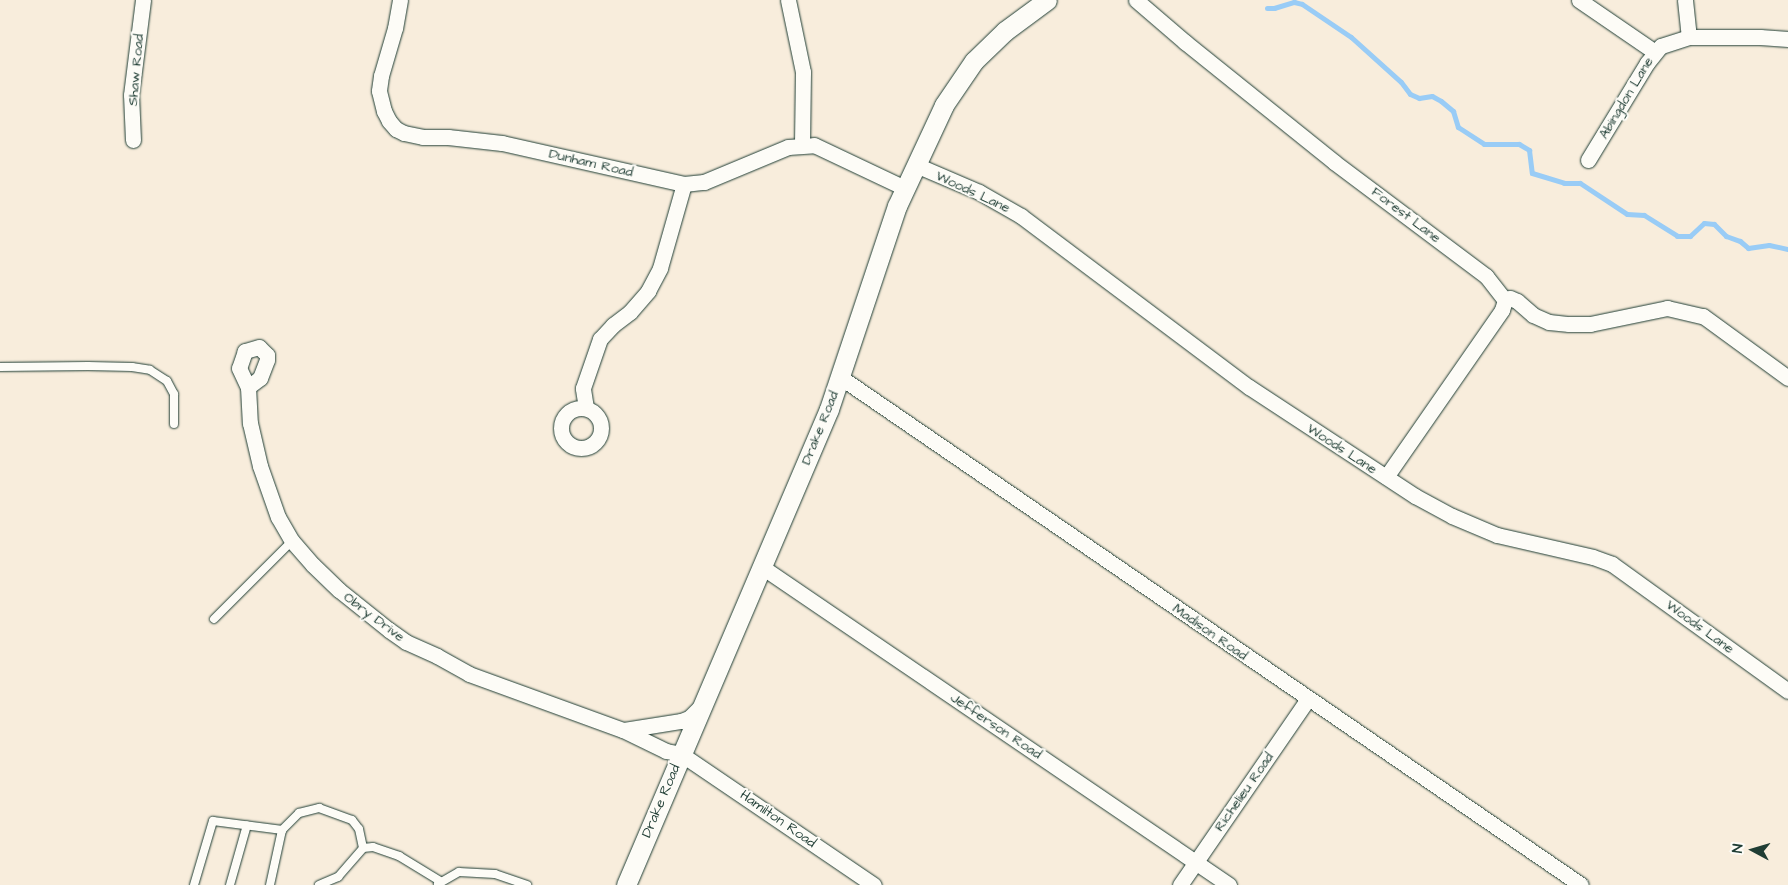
<!DOCTYPE html>
<style>
body{margin:0}
#map{position:relative;width:1788px;height:885px;overflow:hidden;background:#f8eddc;font-family:"Architects Daughter",sans-serif}
div>[style]{position:absolute}
.stream>*{height:5px;margin:-2.5px;padding:0 2.5px;transform-origin:2.5px;border-radius:2.5px;background:#99ccf6}
.roads{filter:drop-shadow(0 0 1px #1f3d34) drop-shadow(0 0 1px #1f3d34)}
.service>*{height:8px;margin:-4px;padding:0 4px;transform-origin:4px;border-radius:4px;background:#fdfcf7}
.minor>*{height:15px;margin:-7.5px;padding:0 7.5px;transform-origin:7.5px;border-radius:7.5px;background:#fdfcf7}
.minor>.ring{margin:-7.5px;padding:0;box-sizing:content-box;background:none;border:15px solid #fdfcf7;border-radius:50%}
.tertiary>*{height:19px;margin:-9.5px;padding:0 9.5px;transform-origin:9.5px;border-radius:9.5px;background:#fdfcf7}
span{translate:-50% -50%;white-space:nowrap;text-align:center;line-height:1.15;-webkit-text-stroke:4px #fdfcf7;paint-order:stroke}
.street-label{font-size:14px;color:#1f3d34}
.north{position:absolute;left:1728px;top:825px;width:50px;height:50px;-webkit-text-stroke:4px #fdfcf7;paint-order:stroke;rotate:276deg;font-size:14px;font-weight:700;line-height:20px;text-align:center;color:#1f3d34}
.north::after{content:'';display:block;margin:auto;width:18px;height:22px;background:#1f3d34;clip-path:polygon(50% 0,100% 100%,50% 72%,0 100%)}
</style>
<div id="map">
<div class="stream">
<div style="left:1267px;top:8px;width:7px"></div>
<div style="left:1274px;top:8px;width:21px;rotate:-17deg"></div>
<div style="left:1294px;top:2px;width:8px;rotate:14deg"></div>
<div style="left:1302px;top:4px;width:59px;rotate:34deg"></div>
<div style="left:1351px;top:37px;width:67px;rotate:42deg"></div>
<div style="left:1401px;top:82px;width:15px;rotate:53deg"></div>
<div style="left:1410px;top:94px;width:10px;rotate:24deg"></div>
<div style="left:1419px;top:98px;width:13px;rotate:-9deg"></div>
<div style="left:1432px;top:96px;width:10px;rotate:29deg"></div>
<div style="left:1441px;top:101px;width:16px;rotate:40deg"></div>
<div style="left:1453px;top:111px;width:17px;rotate:73deg"></div>
<div style="left:1458px;top:127px;width:31px;rotate:33deg"></div>
<div style="left:1484px;top:144px;width:35px"></div>
<div style="left:1519px;top:144px;width:12px;rotate:31deg"></div>
<div style="left:1529px;top:150px;width:23px;rotate:83deg"></div>
<div style="left:1532px;top:173px;width:34px;rotate:17deg"></div>
<div style="left:1564px;top:183px;width:16px"></div>
<div style="left:1580px;top:183px;width:56px;rotate:33.4deg"></div>
<div style="left:1627px;top:214px;width:17px;rotate:3deg"></div>
<div style="left:1644px;top:215px;width:39px;rotate:32deg"></div>
<div style="left:1677px;top:236px;width:13px"></div>
<div style="left:1690px;top:236px;width:19px;rotate:-43deg"></div>
<div style="left:1704px;top:223px;width:10px;rotate:6deg"></div>
<div style="left:1714px;top:224px;width:17px;rotate:45deg"></div>
<div style="left:1726px;top:236px;width:15px;rotate:20deg"></div>
<div style="left:1740px;top:241px;width:11px;rotate:41deg"></div>
<div style="left:1748px;top:248px;width:21px;rotate:-8deg"></div>
<div style="left:1769px;top:245px;width:19px;rotate:12deg"></div>
</div>
<div class="roads">
<div class="service">
<div style="left:0;top:367px;width:88px;rotate:-0.7deg"></div>
<div style="left:88px;top:366px;width:44px;rotate:1.3deg"></div>
<div style="left:132px;top:367px;width:18px;rotate:9deg"></div>
<div style="left:150px;top:370px;width:20px;rotate:33deg"></div>
<div style="left:167px;top:381px;width:15px;rotate:62deg"></div>
<div style="left:174px;top:394px;width:30px;rotate:90deg"></div>
<div style="left:214px;top:619px;width:110px;rotate:-45deg"></div>
<div style="left:438px;top:884px;width:24px;rotate:-30deg"></div>
<div style="left:459px;top:872px;width:36px;rotate:3deg"></div>
<div style="left:495px;top:874px;width:34px;rotate:19deg"></div>
<div style="left:194px;top:885px;width:67px;rotate:-73.5deg"></div>
<div style="left:213px;top:821px;width:70px;rotate:7.4deg"></div>
<div style="left:230px;top:885px;width:62px;rotate:-74.2deg"></div>
<div style="left:270px;top:885px;width:56px;rotate:-77.7deg"></div>
<div style="left:282px;top:830px;width:24px;rotate:-45deg"></div>
<div style="left:299px;top:813px;width:21px;rotate:-14deg"></div>
<div style="left:319px;top:808px;width:35px;rotate:20deg"></div>
<div style="left:352px;top:820px;width:11px;rotate:52deg"></div>
<div style="left:359px;top:829px;width:19px;rotate:78deg"></div>
<div style="left:319px;top:885px;width:21px;rotate:-23deg"></div>
<div style="left:338px;top:877px;width:38px;rotate:-49deg"></div>
<div style="left:363px;top:848px;width:10px;rotate:-6deg"></div>
<div style="left:373px;top:847px;width:28px;rotate:19deg"></div>
<div style="left:399px;top:856px;width:48px;rotate:31.4deg"></div>
</div>
<div class="minor">
<div style="left:400px;top:0;width:28px;rotate:100deg"></div>
<div style="left:395px;top:28px;width:50px;rotate:106.3deg"></div>
<div style="left:381px;top:76px;width:15px;rotate:98deg"></div>
<div style="left:379px;top:91px;width:21px;rotate:76deg"></div>
<div style="left:384px;top:111px;width:11px;rotate:63deg"></div>
<div style="left:389px;top:121px;width:11px;rotate:49deg"></div>
<div style="left:396px;top:129px;width:9px;rotate:27deg"></div>
<div style="left:404px;top:133px;width:19px;rotate:12deg"></div>
<div style="left:423px;top:137px;width:25px"></div>
<div style="left:448px;top:137px;width:54px;rotate:6.3deg"></div>
<div style="left:502px;top:143px;width:187px;rotate:12.7deg"></div>
<div style="left:684px;top:184px;width:20px;rotate:-6deg"></div>
<div style="left:704px;top:182px;width:91px;rotate:-22.6deg"></div>
<div style="left:788px;top:147px;width:26px;rotate:-4deg"></div>
<div style="left:814px;top:145px;width:101px;rotate:25.3deg"></div>
<div style="left:788px;top:0;width:74px;rotate:78.2deg"></div>
<div style="left:803px;top:72px;width:73px;rotate:90.8deg"></div>
<div style="left:1136px;top:0;width:65px;rotate:40.6deg"></div>
<div style="left:1185px;top:42px;width:191px;rotate:38.8deg"></div>
<div style="left:1334px;top:162px;width:190px;rotate:36.9deg"></div>
<div style="left:1486px;top:276px;width:31px;rotate:52deg"></div>
<div style="left:1505px;top:300px;width:10px;rotate:107deg"></div>
<div style="left:1502px;top:310px;width:203px;rotate:124.8deg"></div>
<div style="left:1579px;top:0;width:92px;rotate:34.4deg"></div>
<div style="left:1685px;top:0;width:37px;rotate:84deg"></div>
<div style="left:133px;top:140px;width:45px;rotate:-92.5deg"></div>
<div style="left:131px;top:95px;width:96px;rotate:-82.8deg"></div>
<div style="left:1588px;top:160px;width:114px;rotate:-58.7deg"></div>
<div style="left:1647px;top:63px;width:22px;rotate:-51deg"></div>
<div style="left:1661px;top:46px;width:29px;rotate:-18deg"></div>
<div style="left:1689px;top:37px;width:71px"></div>
<div style="left:1760px;top:37px;width:28px;rotate:4deg"></div>
<div style="left:916px;top:165px;width:69px;rotate:23.2deg"></div>
<div style="left:979px;top:192px;width:48px;rotate:29.7deg"></div>
<div style="left:1021px;top:216px;width:285px;rotate:36.9deg"></div>
<div style="left:1249px;top:387px;width:199px;rotate:33.3deg"></div>
<div style="left:1415px;top:496px;width:42px;rotate:28.4deg"></div>
<div style="left:1452px;top:516px;width:49px;rotate:22.9deg"></div>
<div style="left:1497px;top:535px;width:98px;rotate:12.9deg"></div>
<div style="left:1593px;top:557px;width:20px;rotate:20deg"></div>
<div style="left:1612px;top:564px;width:217px;rotate:35.8deg"></div>
<div style="left:1505px;top:300px;width:5px;rotate:-22deg"></div>
<div style="left:1510px;top:298px;width:8px;rotate:23deg"></div>
<div style="left:1517px;top:301px;width:21px;rotate:41deg"></div>
<div style="left:1533px;top:315px;width:17px;rotate:24deg"></div>
<div style="left:1549px;top:322px;width:20px;rotate:6deg"></div>
<div style="left:1569px;top:324px;width:21px"></div>
<div style="left:1590px;top:324px;width:79px;rotate:-11.7deg"></div>
<div style="left:1667px;top:308px;width:37px;rotate:13deg"></div>
<div style="left:1703px;top:316px;width:105px;rotate:36.1deg"></div>
<div style="left:840px;top:377px;width:898px;rotate:34.43deg"></div>
<div style="left:248px;top:387px;width:15px;rotate:-37deg"></div>
<div style="left:260px;top:378px;width:19px;rotate:-69deg"></div>
<div style="left:267px;top:360px;width:5px;rotate:-90deg"></div>
<div style="left:267px;top:355px;width:11px;rotate:-135deg"></div>
<div style="left:259px;top:347px;width:15px;rotate:164deg"></div>
<div style="left:245px;top:351px;width:18px;rotate:109deg"></div>
<div style="left:239px;top:368px;width:21px;rotate:65deg"></div>
<div style="left:248px;top:387px;width:36px;rotate:87deg"></div>
<div style="left:250px;top:423px;width:44px;rotate:76.9deg"></div>
<div style="left:260px;top:466px;width:54px;rotate:70.6deg"></div>
<div style="left:278px;top:517px;width:28px;rotate:60deg"></div>
<div style="left:292px;top:541px;width:32px;rotate:49deg"></div>
<div style="left:313px;top:565px;width:36px;rotate:44deg"></div>
<div style="left:339px;top:590px;width:64px;rotate:38.7deg"></div>
<div style="left:389px;top:630px;width:21px;rotate:35deg"></div>
<div style="left:406px;top:642px;width:34px;rotate:24deg"></div>
<div style="left:437px;top:656px;width:37px;rotate:29deg"></div>
<div style="left:469px;top:674px;width:164px;rotate:20deg"></div>
<div style="left:623px;top:730px;width:48px;rotate:26deg"></div>
<div style="left:666px;top:751px;width:15px;rotate:11deg"></div>
<div style="left:681px;top:754px;width:233px;rotate:34.2deg"></div>
<div style="left:586px;top:408px;width:20px;rotate:-99deg"></div>
<div style="left:583px;top:388px;width:52px;rotate:-70.9deg"></div>
<div style="left:600px;top:339px;width:19px;rotate:-47deg"></div>
<div style="left:613px;top:325px;width:21px;rotate:-37deg"></div>
<div style="left:630px;top:312px;width:28px;rotate:-49deg"></div>
<div style="left:648px;top:291px;width:26px;rotate:-62deg"></div>
<div style="left:660px;top:268px;width:87px;rotate:-74.1deg"></div>
<div class="ring" style="left:561px;top:408px;width:25px;height:25px"></div>
<div style="left:762px;top:567px;width:565px;rotate:34.25deg"></div>
<div style="left:624px;top:730px;width:58px;rotate:-9deg"></div>
<div style="left:681px;top:721px;width:9px;rotate:-21deg"></div>
<div style="left:689px;top:718px;width:18px;rotate:-45deg"></div>
<div style="left:1180px;top:885px;width:226px;rotate:-55.5deg"></div>
</div>
<div class="tertiary">
<div style="left:626px;top:885px;width:517px;rotate:-66.9deg"></div>
<div style="left:829px;top:409px;width:214px;rotate:-71.5deg"></div>
<div style="left:897px;top:206px;width:111px;rotate:-65deg"></div>
<div style="left:944px;top:105px;width:53px;rotate:-55.7deg"></div>
<div style="left:974px;top:61px;width:43px;rotate:-44.1deg"></div>
<div style="left:1005px;top:31px;width:52px;rotate:-36.4deg"></div>
</div>
</div>
<div class="street-label">
<span style="left:136px;top:70px;rotate:-85deg">Shaw Road</span>
<span style="left:1626px;top:98px;rotate:-59deg">Abingdon Lane</span>
<span style="left:591px;top:163px;rotate:13deg">Dunham Road</span>
<span style="left:973px;top:192px;rotate:25deg">Woods Lane</span>
<span style="left:1406px;top:215px;rotate:37deg">Forest Lane</span>
<span style="left:820px;top:428px;rotate:-68deg">Drake Road</span>
<span style="left:1342px;top:449px;rotate:33deg">Woods Lane</span>
<span style="left:374px;top:617px;rotate:37deg">Obry Drive</span>
<span style="left:1700px;top:627px;rotate:36deg">Woods Lane</span>
<span style="left:1210px;top:632px;rotate:35deg">Madison Road</span>
<span style="left:996px;top:726px;rotate:34deg">Jefferson Road</span>
<span style="left:1244px;top:792px;rotate:-55deg">Richelieu Road</span>
<span style="left:661px;top:801px;rotate:-67deg">Drake Road</span>
<span style="left:778px;top:819px;rotate:35deg">Hamilton Road</span>
</div>
<div class="north">N</div>
</div>
